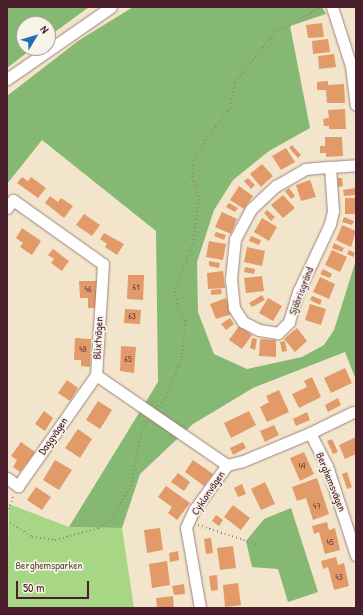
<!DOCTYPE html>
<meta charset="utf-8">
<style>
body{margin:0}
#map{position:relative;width:363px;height:615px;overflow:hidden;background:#f3e5cc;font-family:"Patrick Hand",sans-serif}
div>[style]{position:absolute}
.green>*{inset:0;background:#a7d785}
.forest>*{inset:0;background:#85b872}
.building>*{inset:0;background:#e29a69}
.path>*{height:2px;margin-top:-1px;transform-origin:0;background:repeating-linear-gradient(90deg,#9e827c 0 1px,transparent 0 4px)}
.roads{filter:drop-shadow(0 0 1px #9e827c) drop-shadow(0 0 1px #9e827c)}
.minor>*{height:11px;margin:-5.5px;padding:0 5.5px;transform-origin:5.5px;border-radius:5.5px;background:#fff}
span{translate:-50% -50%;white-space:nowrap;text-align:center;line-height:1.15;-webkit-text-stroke:3.5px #f7f3e8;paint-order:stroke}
.number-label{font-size:9px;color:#703e3a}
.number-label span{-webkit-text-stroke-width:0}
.street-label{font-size:11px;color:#4a1f2b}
.park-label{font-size:11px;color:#614d42}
.frame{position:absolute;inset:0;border:8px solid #4a1f2b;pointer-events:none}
.north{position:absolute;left:16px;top:16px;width:40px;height:40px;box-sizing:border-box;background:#f7f3e8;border:1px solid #b29e9c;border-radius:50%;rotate:52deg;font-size:11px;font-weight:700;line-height:16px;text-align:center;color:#4a1f2b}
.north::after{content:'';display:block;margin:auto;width:14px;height:18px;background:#1f6fb2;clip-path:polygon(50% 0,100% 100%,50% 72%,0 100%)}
.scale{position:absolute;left:16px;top:581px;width:73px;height:18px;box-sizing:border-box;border:2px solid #4a1f2b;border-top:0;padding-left:5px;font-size:12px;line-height:14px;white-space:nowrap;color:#4a1f2b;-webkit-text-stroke:3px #f7f3e8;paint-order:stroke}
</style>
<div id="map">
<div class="green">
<div style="clip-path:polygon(9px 504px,69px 527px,122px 528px,134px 608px,7px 608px)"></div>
</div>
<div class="forest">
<div style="clip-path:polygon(7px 7px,89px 7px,48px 37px,48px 24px,24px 24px,24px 48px,33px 48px,7px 68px)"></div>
<div style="clip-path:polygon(133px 7px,322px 7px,326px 14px,290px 26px,310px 128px,269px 151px,233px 180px,214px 210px,197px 262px,198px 312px,214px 354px,247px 369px,302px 357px,324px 345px,334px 330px,356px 260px,356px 380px,345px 352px,253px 388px,193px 424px,140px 474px,122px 528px,69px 527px,158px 382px,156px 231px,42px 140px,7px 184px,7px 96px,78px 41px)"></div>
<div style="clip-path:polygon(291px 508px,318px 592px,288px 602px,278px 569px,252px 567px,246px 541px,264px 519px)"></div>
</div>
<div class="building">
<div style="clip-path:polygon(322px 23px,324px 37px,308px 38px,306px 25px)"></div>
<div style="clip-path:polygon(328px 39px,330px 52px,313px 54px,312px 41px)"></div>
<div style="clip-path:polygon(334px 54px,336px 67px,319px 69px,318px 56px)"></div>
<div style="clip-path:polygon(328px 81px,328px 85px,344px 84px,345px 103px,327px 103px,326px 90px,317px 90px,317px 82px)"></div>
<div style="clip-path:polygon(345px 109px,346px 129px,329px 129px,329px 126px,324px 126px,323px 119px,329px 118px,328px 110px)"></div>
<div style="clip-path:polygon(325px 137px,342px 137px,343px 156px,326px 157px,326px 153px,320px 153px,320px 146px,325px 146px)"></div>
<div style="clip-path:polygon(292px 145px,301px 155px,298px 158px,289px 148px)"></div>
<div style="clip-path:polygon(286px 148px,295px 162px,281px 170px,272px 156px)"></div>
<div style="clip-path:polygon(262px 164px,273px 176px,261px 187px,250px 174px)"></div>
<div style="clip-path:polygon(22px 177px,28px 181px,31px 177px,46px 188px,38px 198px,17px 183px)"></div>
<div style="clip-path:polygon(248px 178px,255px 185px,251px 189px,244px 181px)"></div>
<div style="clip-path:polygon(337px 178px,342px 178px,343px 186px,338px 187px)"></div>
<div style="clip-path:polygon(310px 180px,316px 197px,301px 201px,296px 185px)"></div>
<div style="clip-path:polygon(239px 186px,253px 196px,244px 209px,230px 200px)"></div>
<div style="clip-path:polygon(289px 188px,295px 196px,291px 199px,285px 191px)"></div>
<div style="clip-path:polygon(355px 188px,356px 195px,344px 196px,343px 190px)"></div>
<div style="clip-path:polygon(283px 195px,295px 208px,283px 218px,271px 205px)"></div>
<div style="clip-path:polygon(50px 196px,58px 202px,61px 198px,73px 206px,64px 218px,45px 203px)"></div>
<div style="clip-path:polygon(345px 198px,356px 198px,356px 214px,345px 214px)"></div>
<div style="clip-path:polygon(229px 203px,238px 208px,235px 212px,226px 207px)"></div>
<div style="clip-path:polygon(267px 210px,275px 217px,271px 221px,264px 213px)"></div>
<div style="clip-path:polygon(222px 212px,237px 219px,231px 234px,215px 227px)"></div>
<div style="clip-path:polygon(84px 214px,100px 225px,92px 236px,76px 225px)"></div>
<div style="clip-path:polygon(344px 217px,354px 221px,352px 225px,342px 222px)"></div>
<div style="clip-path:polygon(262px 218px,277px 227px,269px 241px,254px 232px)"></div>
<div style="clip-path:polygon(342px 225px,356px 231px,351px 247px,336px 240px)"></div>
<div style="clip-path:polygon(22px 228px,41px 241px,32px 255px,20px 247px,23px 243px,16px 238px)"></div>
<div style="clip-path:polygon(216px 232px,226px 235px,224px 240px,214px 236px)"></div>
<div style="clip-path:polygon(104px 233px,124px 244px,117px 255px,105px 247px,107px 244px,100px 239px)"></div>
<div style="clip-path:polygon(251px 236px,261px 240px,259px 245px,249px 241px)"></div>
<div style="clip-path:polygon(209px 241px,226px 244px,223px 260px,206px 257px)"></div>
<div style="clip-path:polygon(334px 243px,344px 248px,342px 252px,332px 248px)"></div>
<div style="clip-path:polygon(247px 247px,265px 251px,262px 266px,244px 262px)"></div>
<div style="clip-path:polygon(53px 249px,69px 261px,62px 271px,51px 263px,54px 259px,48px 255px)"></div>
<div style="clip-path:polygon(332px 250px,347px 257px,340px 272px,325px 265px)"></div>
<div style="clip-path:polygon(349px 250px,355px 253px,353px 257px,347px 254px)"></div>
<div style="clip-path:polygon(209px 261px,220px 263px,219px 268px,209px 266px)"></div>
<div style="clip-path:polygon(245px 267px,255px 269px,254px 274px,244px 272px)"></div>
<div style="clip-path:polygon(323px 269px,332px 274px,330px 278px,320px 274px)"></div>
<div style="clip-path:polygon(223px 271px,225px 288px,208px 289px,207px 273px)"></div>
<div style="clip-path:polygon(128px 275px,144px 275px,143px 300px,127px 299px)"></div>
<div style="clip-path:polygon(262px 276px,264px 291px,246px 293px,244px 278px)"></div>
<div style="clip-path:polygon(320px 277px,335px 284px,329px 299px,313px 292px)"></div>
<div style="clip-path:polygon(79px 281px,97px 281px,97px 308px,88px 308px,88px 298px,80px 298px)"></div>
<div style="clip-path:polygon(221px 289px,222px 294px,211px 295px,211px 290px)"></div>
<div style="clip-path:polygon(262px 295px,265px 300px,252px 307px,249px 303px)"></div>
<div style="clip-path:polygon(312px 296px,322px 300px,320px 305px,310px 300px)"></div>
<div style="clip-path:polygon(226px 298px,232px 314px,216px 319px,210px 304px)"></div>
<div style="clip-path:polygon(268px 298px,282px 306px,273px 321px,259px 313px)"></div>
<div style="clip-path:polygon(310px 304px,326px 309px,321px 325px,305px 320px)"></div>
<div style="clip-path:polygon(125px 309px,141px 310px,140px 324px,124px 323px)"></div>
<div style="clip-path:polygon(230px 318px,234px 324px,226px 330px,221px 324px)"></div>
<div style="clip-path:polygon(239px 326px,252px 335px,242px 349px,229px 340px)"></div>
<div style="clip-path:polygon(297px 328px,307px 341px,295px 352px,284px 339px)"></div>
<div style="clip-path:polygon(75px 338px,91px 339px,90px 367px,81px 366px,81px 360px,74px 360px)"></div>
<div style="clip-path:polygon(252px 338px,257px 339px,255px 350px,250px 348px)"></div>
<div style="clip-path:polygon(260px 339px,276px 340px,276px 357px,259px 356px)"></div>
<div style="clip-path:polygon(285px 341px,287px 351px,282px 352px,280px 342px)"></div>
<div style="clip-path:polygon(121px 346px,136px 347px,134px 373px,120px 371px)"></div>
<div style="clip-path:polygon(345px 368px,352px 383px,331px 393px,324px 378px)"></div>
<div style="clip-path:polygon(312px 377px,321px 397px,299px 408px,292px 394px,307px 387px,304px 381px)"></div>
<div style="clip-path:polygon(67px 380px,78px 388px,70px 401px,58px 393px)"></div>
<div style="clip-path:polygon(279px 390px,289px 412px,267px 422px,260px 407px,269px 402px,266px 396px)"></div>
<div style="clip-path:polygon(338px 398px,341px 405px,328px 412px,325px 405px)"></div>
<div style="clip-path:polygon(98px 401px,112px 410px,100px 429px,86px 420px)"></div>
<div style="clip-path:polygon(44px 411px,53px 418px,45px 431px,35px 424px)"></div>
<div style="clip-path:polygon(249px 411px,256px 425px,231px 438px,224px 423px)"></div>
<div style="clip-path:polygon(307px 412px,310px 420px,296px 426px,293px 419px)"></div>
<div style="clip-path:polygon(274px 425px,279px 435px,265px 442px,260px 431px)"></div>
<div style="clip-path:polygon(78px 429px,92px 439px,80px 458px,65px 448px)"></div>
<div style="clip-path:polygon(356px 437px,356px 454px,345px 459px,339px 445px)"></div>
<div style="clip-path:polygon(332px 439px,338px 452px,333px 454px,327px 441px)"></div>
<div style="clip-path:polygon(21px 442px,35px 452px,20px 472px,13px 467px,17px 460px,11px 456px)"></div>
<div style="clip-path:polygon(243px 442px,246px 448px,233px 455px,230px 448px)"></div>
<div style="clip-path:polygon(304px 452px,314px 474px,300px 481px,290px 458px)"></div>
<div style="clip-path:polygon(55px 460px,72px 470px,59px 490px,43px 480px)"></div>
<div style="clip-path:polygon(193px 460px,213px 474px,204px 486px,185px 472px)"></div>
<div style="clip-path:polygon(347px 472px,352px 487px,347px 489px,342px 474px)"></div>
<div style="clip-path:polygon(178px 473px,190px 482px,184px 491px,171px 482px)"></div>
<div style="clip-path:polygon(317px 478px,329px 514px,313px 520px,306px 498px,297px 501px,292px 487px)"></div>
<div style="clip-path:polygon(265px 482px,275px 504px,261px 510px,251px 489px)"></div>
<div style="clip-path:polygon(242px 484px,246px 494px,238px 497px,234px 488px)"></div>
<div style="clip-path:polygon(166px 486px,190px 503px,177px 520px,168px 513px,172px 507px,158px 497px)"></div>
<div style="clip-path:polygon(36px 487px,51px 497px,42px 510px,27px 500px)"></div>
<div style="clip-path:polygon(233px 505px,250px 518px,241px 530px,224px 517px)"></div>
<div style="clip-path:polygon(216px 515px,223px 520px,219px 526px,212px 521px)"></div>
<div style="clip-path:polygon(327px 522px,329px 530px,335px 528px,340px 550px,325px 554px,319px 532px,314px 534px,312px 526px)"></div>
<div style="clip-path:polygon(160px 528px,163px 550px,147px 553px,144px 530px)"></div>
<div style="clip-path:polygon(211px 538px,213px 553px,206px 554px,204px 539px)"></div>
<div style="clip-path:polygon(233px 546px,236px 568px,220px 570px,217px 548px)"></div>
<div style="clip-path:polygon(178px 551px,179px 560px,170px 562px,169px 553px)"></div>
<div style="clip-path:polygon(336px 557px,338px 565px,344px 563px,349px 586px,334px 590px,328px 567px,323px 569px,321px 561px)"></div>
<div style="clip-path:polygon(167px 561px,170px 585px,152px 588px,149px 564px)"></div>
<div style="clip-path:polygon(217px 575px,218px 590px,211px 591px,209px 576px)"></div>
<div style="clip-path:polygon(238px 583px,241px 605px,225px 607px,223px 585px)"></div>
<div style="clip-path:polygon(184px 584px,185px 594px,174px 595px,172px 586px)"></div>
<div style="clip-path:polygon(173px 596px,174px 608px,157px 608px,156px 598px)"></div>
</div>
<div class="path">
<div style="left:158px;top:406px;width:12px;rotate:-48deg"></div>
<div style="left:166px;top:397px;width:42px;rotate:-67.7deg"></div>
<div style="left:182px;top:358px;width:37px;rotate:-85deg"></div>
<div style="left:185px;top:321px;width:15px;rotate:-118deg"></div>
<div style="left:178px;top:308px;width:19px;rotate:-99deg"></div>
<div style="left:175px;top:289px;width:48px;rotate:-68.2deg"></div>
<div style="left:193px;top:244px;width:47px;rotate:-82.7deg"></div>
<div style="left:199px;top:197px;width:21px;rotate:-109deg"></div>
<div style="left:192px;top:177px;width:16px;rotate:-86deg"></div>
<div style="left:193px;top:161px;width:28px;rotate:-58deg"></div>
<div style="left:208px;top:137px;width:36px;rotate:-53deg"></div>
<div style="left:230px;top:108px;width:26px;rotate:-79deg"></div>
<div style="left:235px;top:82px;width:64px;rotate:-51.3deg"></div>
<div style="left:275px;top:32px;width:16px;rotate:-22deg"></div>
<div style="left:290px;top:26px;width:36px;rotate:-32deg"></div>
<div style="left:7px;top:513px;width:19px;rotate:-69deg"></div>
<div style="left:7px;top:520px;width:30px;rotate:34deg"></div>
<div style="left:32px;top:537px;width:23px;rotate:7deg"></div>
<div style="left:55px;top:540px;width:46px;rotate:-15.3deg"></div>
<div style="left:99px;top:528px;width:14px;rotate:-36deg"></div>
<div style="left:110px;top:520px;width:40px;rotate:-58deg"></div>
<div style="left:131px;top:486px;width:54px;rotate:-79.3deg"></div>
<div style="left:141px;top:433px;width:13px;rotate:-63deg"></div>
<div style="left:198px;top:525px;width:61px;rotate:18.1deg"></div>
</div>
<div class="roads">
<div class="minor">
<div style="left:332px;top:7px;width:62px;rotate:72.1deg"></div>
<div style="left:351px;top:66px;width:39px;rotate:83deg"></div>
<div style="left:7px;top:79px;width:126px;rotate:-34.7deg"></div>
<div style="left:330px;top:167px;width:44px;rotate:86.1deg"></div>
<div style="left:333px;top:211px;width:13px;rotate:103deg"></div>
<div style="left:330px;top:224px;width:75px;rotate:115.2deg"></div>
<div style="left:298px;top:292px;width:31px;rotate:107deg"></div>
<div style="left:289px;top:322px;width:16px;rotate:135deg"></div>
<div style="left:278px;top:333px;width:19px;rotate:-171deg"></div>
<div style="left:259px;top:330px;width:18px;rotate:-153deg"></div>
<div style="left:243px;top:322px;width:17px;rotate:-123deg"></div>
<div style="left:234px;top:308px;width:29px;rotate:-96deg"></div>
<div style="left:231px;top:279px;width:40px;rotate:-84.3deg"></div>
<div style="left:235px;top:239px;width:34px;rotate:-62deg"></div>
<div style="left:251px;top:209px;width:34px;rotate:-43deg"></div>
<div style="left:276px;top:186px;width:34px;rotate:-30deg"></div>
<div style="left:305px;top:169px;width:25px;rotate:-5deg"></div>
<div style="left:330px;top:167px;width:26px;rotate:-4deg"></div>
<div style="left:7px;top:208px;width:10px;rotate:-53deg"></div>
<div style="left:13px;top:200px;width:110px;rotate:35.4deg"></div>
<div style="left:103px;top:264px;width:111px;rotate:93.6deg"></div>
<div style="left:96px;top:375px;width:159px;rotate:34.5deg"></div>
<div style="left:310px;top:433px;width:37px;rotate:63deg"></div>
<div style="left:327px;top:466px;width:94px;rotate:72deg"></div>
<div style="left:7px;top:478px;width:14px;rotate:36deg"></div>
<div style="left:18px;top:486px;width:136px;rotate:-54.9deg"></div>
<div style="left:200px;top:608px;width:82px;rotate:-99.8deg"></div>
<div style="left:186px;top:527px;width:19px;rotate:-65deg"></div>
<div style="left:194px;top:510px;width:56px;rotate:-53.7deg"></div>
<div style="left:227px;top:465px;width:16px;rotate:-14deg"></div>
<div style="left:243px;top:461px;width:73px;rotate:-22.7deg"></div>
<div style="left:310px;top:433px;width:48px;rotate:-26deg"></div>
</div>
</div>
<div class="number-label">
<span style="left:136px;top:287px">61</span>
<span style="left:88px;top:289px">46</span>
<span style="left:132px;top:316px">63</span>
<span style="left:83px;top:349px">48</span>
<span style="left:128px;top:359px">65</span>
<span style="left:302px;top:466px">49</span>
<span style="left:317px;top:506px">47</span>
<span style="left:330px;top:542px">45</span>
<span style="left:339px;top:577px">43</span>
</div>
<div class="street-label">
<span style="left:301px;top:291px;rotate:-69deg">Sjöbrisgränd</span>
<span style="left:98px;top:338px;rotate:-87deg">Blixtvägen</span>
<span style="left:53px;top:436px;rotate:-55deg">Daggvägen</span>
<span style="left:331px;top:482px;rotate:68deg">Berghemsvägen</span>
<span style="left:208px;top:493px;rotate:-56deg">Cyklonvägen</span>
</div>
<div class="park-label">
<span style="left:49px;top:565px">Berghemsparken</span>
</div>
<div class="frame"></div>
<div class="north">N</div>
<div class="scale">50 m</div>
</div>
